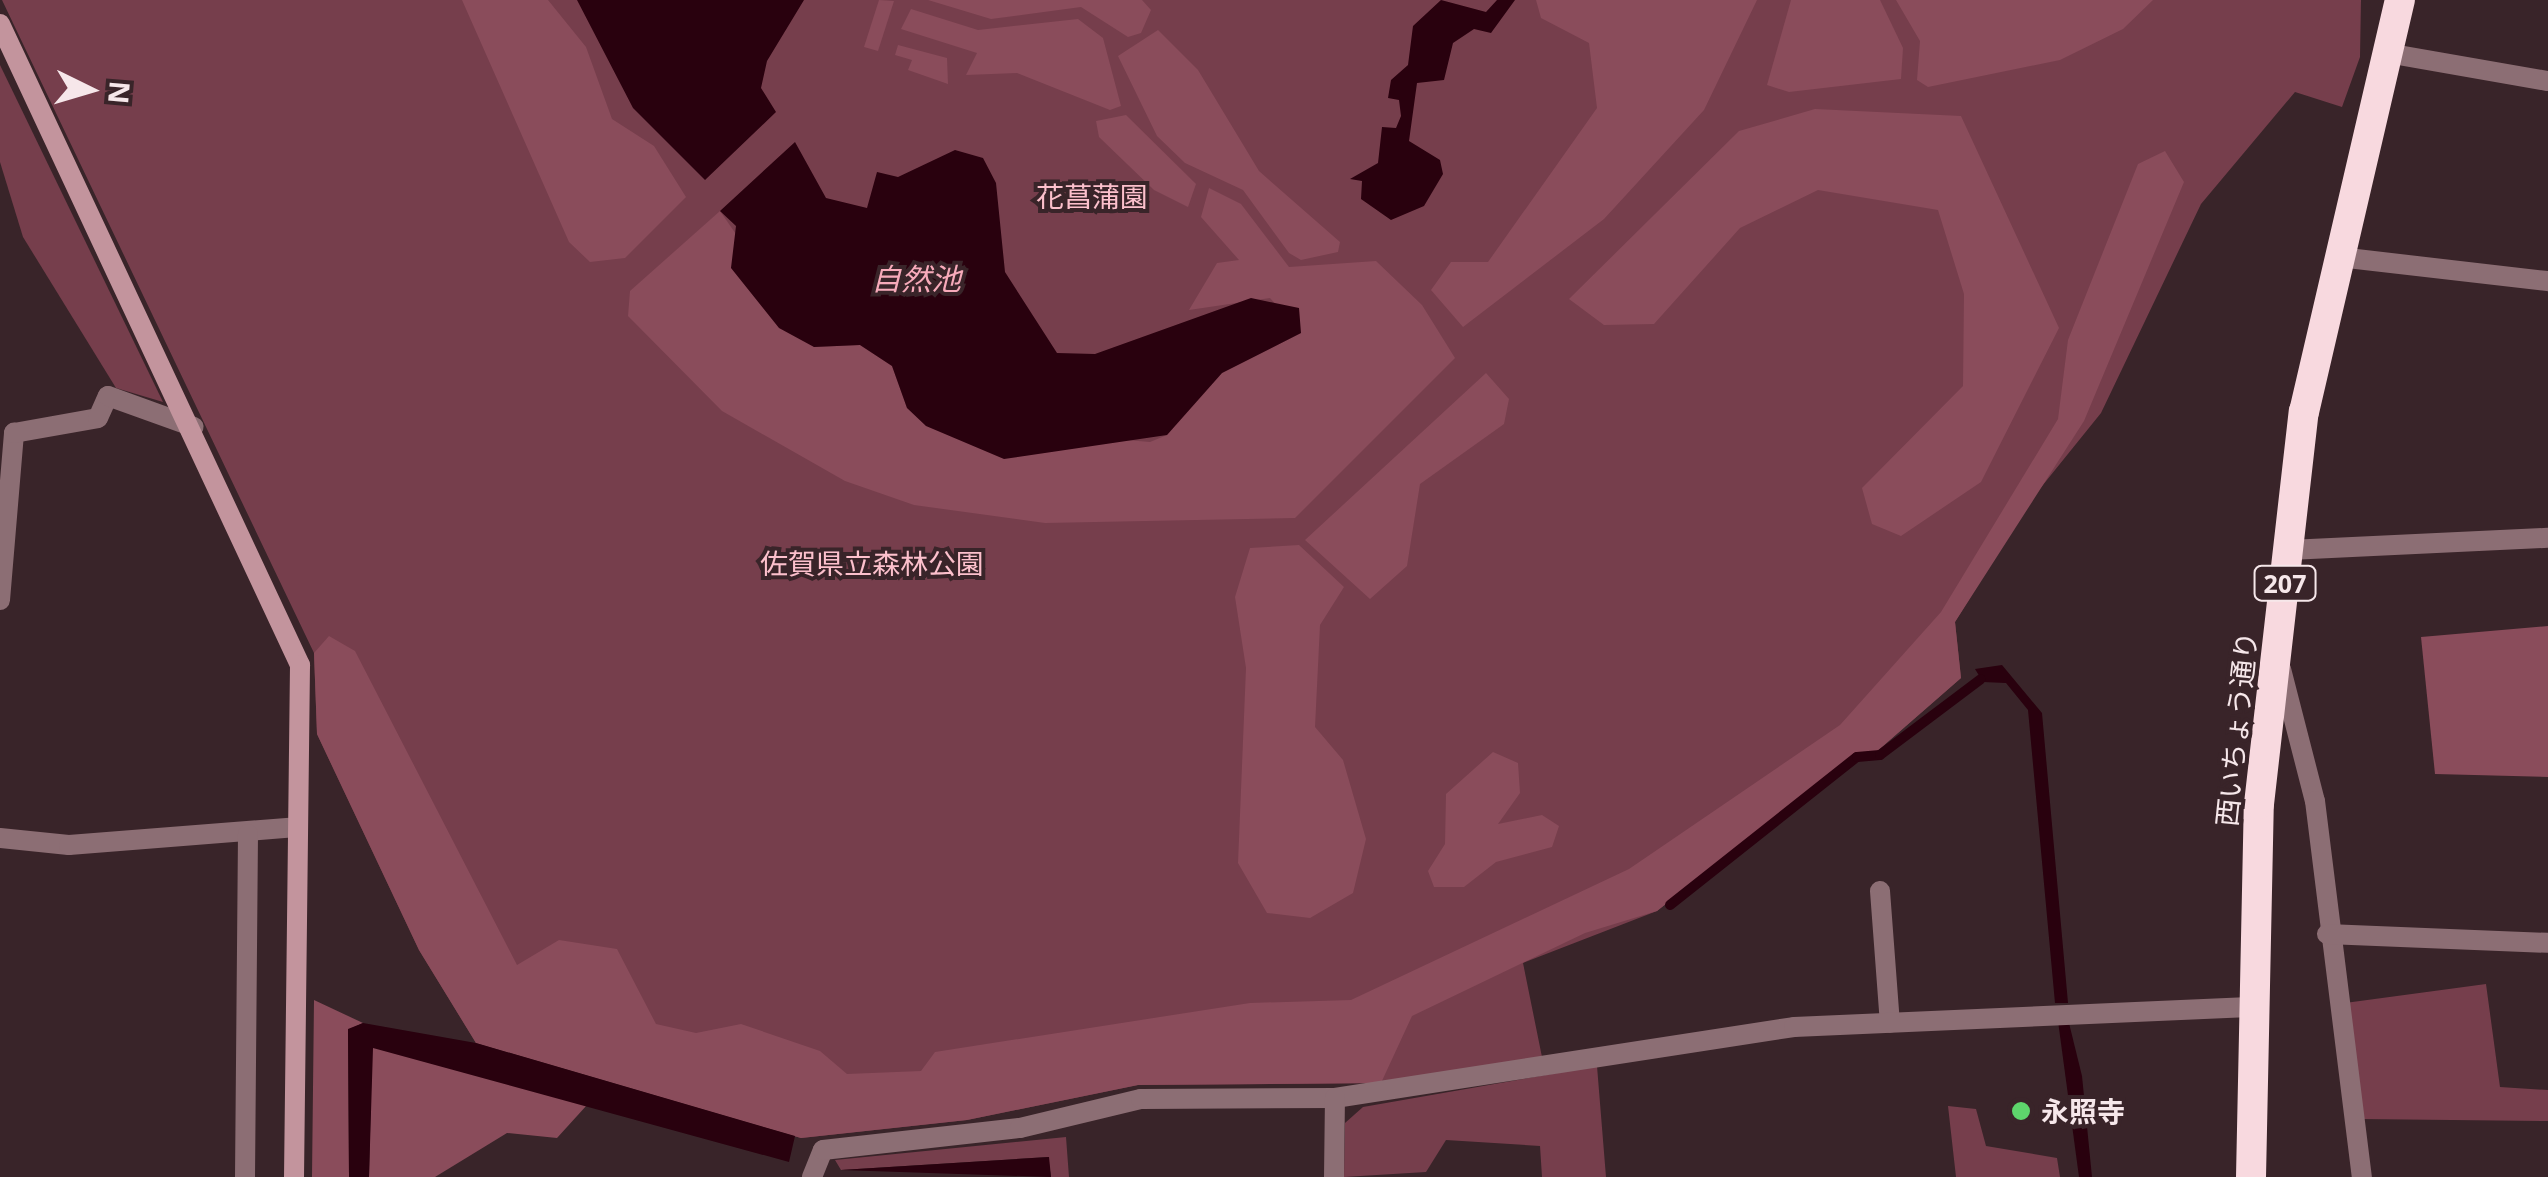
<!DOCTYPE html>
<meta charset="utf-8">
<style>
body{margin:0}
#map{position:relative;width:2548px;height:1177px;overflow:hidden;background:#392429;font-family:"Noto Sans","Noto Sans JP",sans-serif}
div>[style]{position:absolute}
.green>*{inset:0;background:#763e4c}
.forest>*{inset:0;background:#8a4c5b}
.water>*{inset:0;background:#29010e}
.stream>*{height:10px;margin:-5px;padding:0 5px;transform-origin:5px;border-radius:5px;background:#29010e}
.street>*{height:20px;margin:-10px;padding:0 10px;transform-origin:10px;border-radius:10px;background:#8c6e74}
.secondary>*{height:20px;margin:-10px;padding:0 10px;transform-origin:10px;border-radius:10px;background:#c3949d}
.highway>*{height:30px;margin:-15px;padding:0 15px;transform-origin:15px;border-radius:15px;background:#f8d9df}
.dots>*{width:28px;height:28px;translate:-50% -50%;box-sizing:border-box;border:5px solid #392429;border-radius:50%}
span{translate:-50% -50%;white-space:nowrap;text-align:center;line-height:1.15;-webkit-text-stroke:8px #392429;paint-order:stroke}
.shield-label span{padding:2px 8px;background:#392429;border:2px solid;border-radius:8px;-webkit-text-stroke-width:0}
.shield-label{font-size:25px;color:#f6e7ea;font-weight:700}
.park-label{font-size:28px;color:#fcc0cc}
.street-label{font-size:28px;color:#f6e7ea}
.poi-label{font-size:28px;color:#f6e7ea;font-weight:700}
.left{translate:0 -50%;text-align:left}
.water-label{font-size:30px;color:#f7aaba;font-style:italic}
.north{position:absolute;left:40px;top:40px;width:100px;height:100px;-webkit-text-stroke:8px #392429;paint-order:stroke;rotate:95deg;font-size:28px;font-weight:700;line-height:40px;text-align:center;color:#f6e7ea}
.north::after{content:'';display:block;margin:auto;width:35px;height:45px;background:#f6e7ea;clip-path:polygon(50% 0,100% 100%,50% 72%,0 100%)}
</style>
<div id="map">
<div class="green">
<div style="clip-path:polygon(2px 0,2361px 0,2360px 57px,2342px 107px,2295px 92px,2201px 204px,2101px 413px,2030px 501px,1955px 622px,1961px 678px,1875px 753px,1856px 752px,1657px 911px,1523px 963px,1542px 1057px,1381px 1083px,1138px 1085px,967px 1120px,801px 1138px,476px 1043px,419px 950px,317px 734px,314px 653px)"></div>
<div style="clip-path:polygon(0 65px,163px 402px,116px 388px,23px 237px,0 162px)"></div>
<div style="clip-path:polygon(2486px 984px,2500px 1087px,2548px 1090px,2548px 1121px,2361px 1119px,2345px 1003px)"></div>
<div style="clip-path:polygon(1597px 1066px,1606px 1177px,1542px 1177px,1540px 1146px,1446px 1140px,1426px 1172px,1344px 1177px,1345px 1123px,1363px 1107px)"></div>
<div style="clip-path:polygon(1948px 1106px,1976px 1109px,1986px 1146px,2057px 1158px,2060px 1177px,1956px 1177px)"></div>
<div style="clip-path:polygon(1066px 1137px,1069px 1177px,1051px 1177px,1048px 1157px,841px 1170px,835px 1160px)"></div>
</div>
<div class="forest">
<div style="clip-path:polygon(462px 0,548px 0,586px 47px,612px 119px,654px 146px,686px 197px,625px 258px,590px 262px,569px 242px)"></div>
<div style="clip-path:polygon(879px 0,894px 1px,878px 51px,864px 47px)"></div>
<div style="clip-path:polygon(928px 0,1142px 0,1151px 10px,1141px 33px,1128px 37px,1081px 7px,991px 19px)"></div>
<div style="clip-path:polygon(1536px 0,1757px 0,1704px 110px,1604px 219px,1463px 327px,1431px 290px,1451px 262px,1488px 262px,1597px 108px,1589px 43px,1541px 18px)"></div>
<div style="clip-path:polygon(1791px 0,1880px 0,1903px 48px,1901px 79px,1789px 92px,1767px 85px)"></div>
<div style="clip-path:polygon(1896px 0,2153px 0,2123px 29px,2060px 60px,1928px 87px,1917px 80px,1920px 41px)"></div>
<div style="clip-path:polygon(911px 9px,978px 30px,1078px 19px,1103px 38px,1121px 106px,1110px 110px,1017px 73px,966px 75px,977px 53px,901px 29px)"></div>
<div style="clip-path:polygon(1158px 30px,1198px 70px,1259px 171px,1340px 242px,1338px 252px,1301px 260px,1289px 253px,1243px 190px,1185px 163px,1157px 136px,1118px 56px)"></div>
<div style="clip-path:polygon(898px 45px,947px 58px,948px 84px,908px 70px,912px 60px,895px 55px)"></div>
<div style="clip-path:polygon(1815px 109px,1961px 116px,2059px 328px,1981px 482px,1901px 536px,1872px 524px,1862px 488px,1963px 386px,1964px 294px,1938px 210px,1818px 190px,1740px 228px,1654px 324px,1604px 325px,1569px 299px,1739px 131px)"></div>
<div style="clip-path:polygon(1126px 115px,1196px 184px,1188px 207px,1154px 190px,1099px 137px,1096px 121px)"></div>
<div style="clip-path:polygon(2165px 151px,2184px 182px,2084px 421px,1955px 622px,1961px 678px,1875px 753px,1856px 752px,1657px 911px,1585px 933px,1412px 1016px,1381px 1083px,1138px 1085px,967px 1120px,801px 1138px,476px 1043px,419px 950px,317px 734px,314px 653px,329px 636px,355px 651px,517px 965px,559px 940px,617px 949px,656px 1024px,696px 1033px,741px 1024px,820px 1051px,847px 1074px,921px 1071px,935px 1052px,1250px 1003px,1351px 1000px,1629px 869px,1840px 725px,1941px 612px,2058px 419px,2068px 340px,2138px 164px)"></div>
<div style="clip-path:polygon(1209px 188px,1241px 204px,1289px 267px,1376px 261px,1422px 305px,1455px 358px,1295px 518px,1045px 523px,914px 505px,845px 481px,722px 411px,628px 316px,630px 291px,720px 211px,814px 347px,860px 345px,892px 366px,907px 408px,1068px 449px,1103px 438px,1150px 442px,1167px 435px,1222px 373px,1301px 333px,1270px 298px,1189px 310px,1217px 263px,1239px 260px,1201px 217px)"></div>
<div style="clip-path:polygon(1486px 373px,1509px 399px,1504px 424px,1420px 484px,1407px 566px,1370px 599px,1305px 540px)"></div>
<div style="clip-path:polygon(1299px 545px,1344px 587px,1320px 625px,1315px 727px,1343px 760px,1366px 839px,1353px 893px,1310px 918px,1267px 913px,1238px 863px,1246px 668px,1235px 597px,1250px 548px)"></div>
<div style="clip-path:polygon(2548px 626px,2548px 777px,2435px 774px,2421px 637px)"></div>
<div style="clip-path:polygon(1493px 752px,1518px 763px,1520px 793px,1498px 824px,1542px 815px,1559px 826px,1552px 847px,1496px 862px,1464px 887px,1434px 887px,1428px 871px,1445px 844px,1446px 794px)"></div>
<div style="clip-path:polygon(314px 1000px,363px 1023px,348px 1030px,349px 1177px,312px 1177px)"></div>
<div style="clip-path:polygon(372px 1047px,424px 1059px,587px 1105px,557px 1138px,507px 1133px,435px 1177px,369px 1177px)"></div>
</div>
<div class="water">
<div style="clip-path:polygon(577px 0,804px 0,767px 61px,761px 88px,776px 112px,705px 180px,633px 108px)"></div>
<div style="clip-path:polygon(1441px 0,1486px 12px,1497px 0,1515px 0,1491px 33px,1474px 29px,1453px 43px,1444px 80px,1417px 83px,1409px 141px,1440px 160px,1443px 174px,1424px 206px,1391px 220px,1361px 199px,1362px 181px,1350px 179px,1378px 163px,1382px 127px,1396px 128px,1401px 116px,1399px 100px,1388px 98px,1391px 80px,1408px 65px,1413px 26px)"></div>
<div style="clip-path:polygon(795px 142px,826px 198px,867px 208px,877px 172px,898px 177px,955px 150px,983px 158px,996px 183px,1005px 272px,1057px 353px,1095px 354px,1251px 298px,1299px 308px,1301px 333px,1222px 373px,1167px 435px,1004px 459px,926px 426px,907px 408px,892px 366px,860px 345px,814px 347px,779px 328px,731px 268px,736px 226px,720px 211px)"></div>
<div style="clip-path:polygon(2002px 665px,2042px 713px,2068px 1003px,2055px 1003px,2028px 710px,2006px 683px,1983px 682px,1975px 669px)"></div>
<div style="clip-path:polygon(2068px 1019px,2082px 1076px,2092px 1177px,2079px 1177px,2058px 1021px)"></div>
<div style="clip-path:polygon(363px 1023px,476px 1043px,795px 1136px,789px 1162px,373px 1048px,369px 1177px,349px 1177px,348px 1029px)"></div>
<div style="clip-path:polygon(1049px 1157px,1051px 1177px,841px 1170px)"></div>
</div>
<div class="stream">
<div style="left:1670px;top:905px;width:238px;rotate:-38.4deg"></div>
<div style="left:1857px;top:757px;width:23px;rotate:-5deg"></div>
<div style="left:1880px;top:755px;width:126px;rotate:-37deg"></div>
</div>
<div class="street">
<div style="left:2387px;top:53px;width:163px;rotate:9.9deg"></div>
<div style="left:2339px;top:257px;width:210px;rotate:6.6deg"></div>
<div style="left:2289px;top:550px;width:259px;rotate:-2.7deg"></div>
<div style="left:0;top:600px;width:168px;rotate:-85.2deg"></div>
<div style="left:14px;top:433px;width:85px;rotate:-10.1deg"></div>
<div style="left:98px;top:418px;width:24px;rotate:-66deg"></div>
<div style="left:108px;top:396px;width:91px;rotate:19.8deg"></div>
<div style="left:2281px;top:669px;width:136px;rotate:75.6deg"></div>
<div style="left:2315px;top:801px;width:379px;rotate:82.9deg"></div>
<div style="left:0;top:838px;width:69px;rotate:5.8deg"></div>
<div style="left:69px;top:845px;width:228px;rotate:-4.5deg"></div>
<div style="left:1880px;top:891px;width:132px;rotate:85.7deg"></div>
<div style="left:2327px;top:934px;width:221px;rotate:2.3deg"></div>
<div style="left:245px;top:1177px;width:343px;rotate:-89.5deg"></div>
<div style="left:812px;top:1177px;width:29px;rotate:-68deg"></div>
<div style="left:823px;top:1150px;width:198px;rotate:-6.4deg"></div>
<div style="left:1020px;top:1128px;width:124px;rotate:-13.5deg"></div>
<div style="left:1141px;top:1099px;width:194px;rotate:-0.3deg"></div>
<div style="left:1335px;top:1098px;width:464px;rotate:-8.8deg"></div>
<div style="left:1794px;top:1027px;width:456px;rotate:-2.5deg"></div>
<div style="left:1334px;top:1177px;width:79px;rotate:-89.3deg"></div>
</div>
<div class="secondary">
<div style="left:0;top:24px;width:708px;rotate:64.92deg"></div>
<div style="left:300px;top:665px;width:512px;rotate:90.67deg"></div>
</div>
<div class="highway">
<div style="left:2251px;top:1177px;width:373px;rotate:-88.8deg"></div>
<div style="left:2259px;top:804px;width:395px;rotate:-83.5deg"></div>
<div style="left:2304px;top:412px;width:423px;rotate:-76.9deg"></div>
</div>
<div class="dots">
<div style="left:2021px;top:1111px;background:#5ed56c"></div>
</div>
<div class="shield-label">
<span style="left:2285px;top:583px">207</span>
</div>
<div class="park-label">
<span style="left:1092px;top:196px">花菖蒲園</span>
<span style="left:872px;top:563px">佐賀県立森林公園</span>
</div>
<div class="street-label">
<span style="left:2236px;top:729px;rotate:-84deg">西いちょう通り</span>
</div>
<div class="poi-label">
<span class="left" style="left:2041px;top:1111px">永照寺</span>
</div>
<div class="water-label">
<span style="left:916px;top:279px">自然池</span>
</div>
<div class="north">N</div>
</div>
